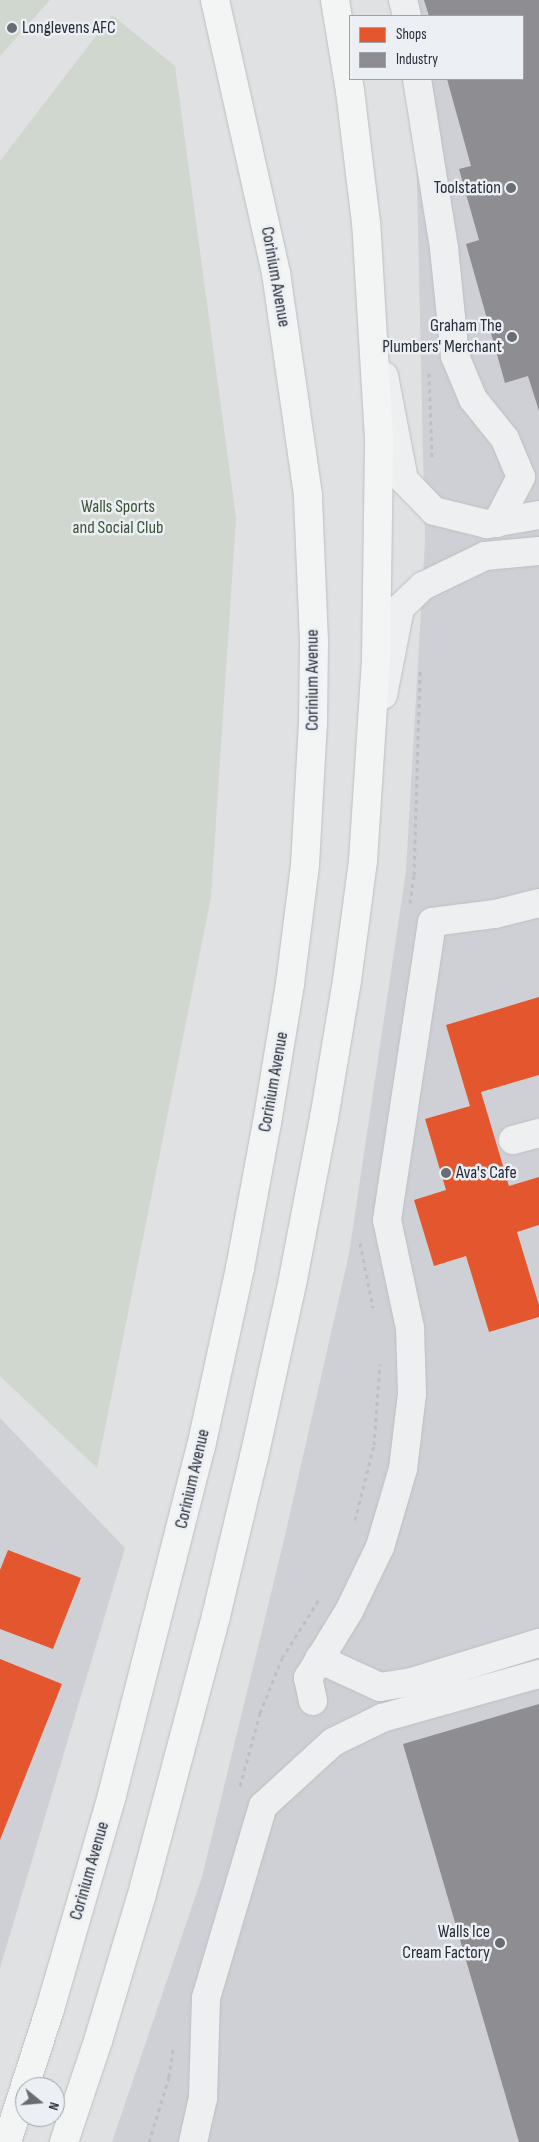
<!DOCTYPE html>
<style>
body{margin:0}
#map{position:relative;width:539px;height:2142px;overflow:hidden;background:#dfe1e3;font-family:"Sofia Sans Condensed",sans-serif}
div>[style]{position:absolute}
.built>*{inset:0;background:#ced0d6}
.green>*{inset:0;background:#d0d7cf}
.shops>*{inset:0;background:#e4572e}
.industry>*{inset:0;background:#8d8d92}
.path>*{height:3px;margin-top:-1.5px;transform-origin:0;background:repeating-linear-gradient(90deg,#bdbfc3 0 4px,transparent 0 8px)}
.roads{filter:drop-shadow(0 0 1px #bdbfc1) drop-shadow(0 0 1px #bdbfc1)}
.minor>*{height:28px;margin:-14px;padding:0 14px;transform-origin:14px;border-radius:14px;background:#eeeff0}
.highway>*{height:28px;margin:-14px;padding:0 14px;transform-origin:14px;border-radius:14px;background:#f3f4f4}
.dots>*{width:14px;height:14px;translate:-50% -50%;box-sizing:border-box;border:2px solid #eceff3;border-radius:50%}
span{translate:-50% -50%;white-space:nowrap;text-align:center;line-height:1.15;-webkit-text-stroke:5px #eceff3;paint-order:stroke}
.poi-label{font-size:18px;color:#282e3a}
.left{translate:0 -50%;text-align:left}
.right{translate:-100% -50%;text-align:right}
.street-label{font-size:18px;color:#282e3a}
.park-label{font-size:18px;color:#3c5437}
.legend{position:absolute;left:349px;top:15px;width:175px;height:65px;box-sizing:border-box;background:#eceff3;border:1px solid #9ea2a9;margin:0;padding:6px 9px;list-style:none;font-size:15px;color:#282e3a}
.legend li{display:flex;align-items:center;gap:10px;height:25px}
.legend b{width:25px;border:1px solid #9ea2a9}
.north{position:absolute;left:15px;top:2077px;width:50px;height:50px;box-sizing:border-box;background:#eceff3;border:1px solid #9ea2a9;border-radius:50%;rotate:107deg;font-size:14px;font-weight:700;line-height:20px;text-align:center;color:#282e3a}
.north::after{content:'';display:block;margin:auto;width:18px;height:22px;background:#686d75;clip-path:polygon(50% 0,100% 100%,50% 72%,0 100%)}
</style>
<div id="map">
<div class="built">
<div style="clip-path:polygon(390px 0,539px 0,539px 2142px,112px 2142px,202px 1877px,283px 1544px,349px 1254px,406px 871px,425px 541px,416px 140px,405px 79px,523px 79px,523px 16px,393px 16px)"></div>
<div style="clip-path:polygon(0 1418px,125px 1548px,0 1968px)"></div>
</div>
<div class="green">
<div style="clip-path:polygon(0 0,50px 0,0 56px)"></div>
<div style="clip-path:polygon(112px 15px,175px 66px,236px 518px,211px 897px,97px 1468px,0 1376px,0 161px)"></div>
</div>
<div class="shops">
<div style="clip-path:polygon(539px 997px,539px 1075px,481px 1092px,509px 1186px,539px 1177px,539px 1225px,517px 1232px,539px 1305px,539px 1317px,489px 1332px,466px 1256px,434px 1266px,414px 1200px,446px 1190px,425px 1119px,470px 1106px,446px 1025px)"></div>
<div style="clip-path:polygon(8px 1550px,81px 1578px,53px 1649px,0 1629px,0 1570px)"></div>
<div style="clip-path:polygon(0 1659px,62px 1684px,0 1840px)"></div>
</div>
<div class="industry">
<div style="clip-path:polygon(424px 0,539px 0,539px 411px,528px 376px,505px 383px,466px 244px,479px 240px,459px 169px,471px 166px,447px 79px,523px 79px,523px 16px,429px 16px)"></div>
<div style="clip-path:polygon(539px 1704px,539px 2142px,519px 2142px,403px 1744px)"></div>
</div>
<div class="path">
<div style="left:429px;top:373px;width:87px;rotate:88deg"></div>
<div style="left:410px;top:903px;width:28px;rotate:-82deg"></div>
<div style="left:414px;top:875px;width:208px;rotate:-88.3deg"></div>
<div style="left:360px;top:1243px;width:66px;rotate:78.7deg"></div>
<div style="left:355px;top:1520px;width:77px;rotate:-75.8deg"></div>
<div style="left:374px;top:1445px;width:81px;rotate:-85.8deg"></div>
<div style="left:240px;top:1786px;width:76px;rotate:-74.7deg"></div>
<div style="left:260px;top:1713px;width:59px;rotate:-68.2deg"></div>
<div style="left:282px;top:1658px;width:71px;rotate:-57.7deg"></div>
<div style="left:149px;top:2142px;width:68px;rotate:-72.9deg"></div>
<div style="left:169px;top:2077px;width:28px;rotate:-82deg"></div>
</div>
<div class="roads">
<div class="minor">
<div style="left:403px;top:0;width:16px;rotate:76deg"></div>
<div style="left:417px;top:79px;width:171px;rotate:80.9deg"></div>
<div style="left:444px;top:248px;width:109px;rotate:84.2deg"></div>
<div style="left:455px;top:356px;width:47px;rotate:67.3deg"></div>
<div style="left:473px;top:399px;width:51px;rotate:51.3deg"></div>
<div style="left:505px;top:439px;width:41px;rotate:67.2deg"></div>
<div style="left:521px;top:477px;width:52px;rotate:117.6deg"></div>
<div style="left:384px;top:376px;width:106px;rotate:79.1deg"></div>
<div style="left:404px;top:480px;width:43px;rotate:45.9deg"></div>
<div style="left:434px;top:511px;width:55px;rotate:13.8deg"></div>
<div style="left:487px;top:524px;width:53px;rotate:-9.8deg"></div>
<div style="left:383px;top:695px;width:89px;rotate:-78.9deg"></div>
<div style="left:400px;top:608px;width:32px;rotate:-44deg"></div>
<div style="left:423px;top:586px;width:69px;rotate:-25.8deg"></div>
<div style="left:485px;top:556px;width:54px;rotate:-5.3deg"></div>
<div style="left:513px;top:1140px;width:27px;rotate:-15deg"></div>
<div style="left:319px;top:1659px;width:67px;rotate:24.7deg"></div>
<div style="left:380px;top:1687px;width:32px;rotate:-9deg"></div>
<div style="left:412px;top:1682px;width:133px;rotate:-17.1deg"></div>
<div style="left:313px;top:1701px;width:24px;rotate:-102deg"></div>
<div style="left:308px;top:1678px;width:79px;rotate:-58.5deg"></div>
<div style="left:349px;top:1611px;width:71px;rotate:-64.2deg"></div>
<div style="left:380px;top:1547px;width:81px;rotate:-73.6deg"></div>
<div style="left:403px;top:1469px;width:76px;rotate:-83.2deg"></div>
<div style="left:412px;top:1394px;width:66px;rotate:-91.7deg"></div>
<div style="left:410px;top:1328px;width:110px;rotate:-102deg"></div>
<div style="left:387px;top:1220px;width:301px;rotate:-81.4deg"></div>
<div style="left:432px;top:922px;width:64px;rotate:-7.2deg"></div>
<div style="left:495px;top:914px;width:45px;rotate:-14deg"></div>
<div style="left:193px;top:2142px;width:45px;rotate:-77.2deg"></div>
<div style="left:203px;top:2098px;width:100px;rotate:-88.3deg"></div>
<div style="left:206px;top:1998px;width:200px;rotate:-73.5deg"></div>
<div style="left:263px;top:1806px;width:95px;rotate:-42.4deg"></div>
<div style="left:333px;top:1742px;width:55px;rotate:-26.1deg"></div>
<div style="left:382px;top:1718px;width:163px;rotate:-15.7deg"></div>
</div>
<div class="highway">
<div style="left:7px;top:2142px;width:140px;rotate:-72.1deg"></div>
<div style="left:50px;top:2009px;width:223px;rotate:-73.8deg"></div>
<div style="left:112px;top:1795px;width:359px;rotate:-75.7deg"></div>
<div style="left:201px;top:1447px;width:183px;rotate:-77.7deg"></div>
<div style="left:240px;top:1268px;width:147px;rotate:-79.5deg"></div>
<div style="left:267px;top:1123px;width:141px;rotate:-80.6deg"></div>
<div style="left:290px;top:984px;width:120px;rotate:-82.8deg"></div>
<div style="left:305px;top:865px;width:141px;rotate:-86.8deg"></div>
<div style="left:313px;top:724px;width:83px;rotate:-89.3deg"></div>
<div style="left:314px;top:641px;width:146px;rotate:-92.4deg"></div>
<div style="left:308px;top:495px;width:224px;rotate:-98.2deg"></div>
<div style="left:276px;top:273px;width:280px;rotate:-102.6deg"></div>
<div style="left:64px;top:2142px;width:107px;rotate:-71.4deg"></div>
<div style="left:98px;top:2041px;width:149px;rotate:-73.3deg"></div>
<div style="left:141px;top:1898px;width:292px;rotate:-75.1deg"></div>
<div style="left:216px;top:1616px;width:163px;rotate:-76.6deg"></div>
<div style="left:254px;top:1457px;width:182px;rotate:-77.6deg"></div>
<div style="left:293px;top:1279px;width:164px;rotate:-79.1deg"></div>
<div style="left:324px;top:1118px;width:139px;rotate:-80.5deg"></div>
<div style="left:347px;top:981px;width:121px;rotate:-82.4deg"></div>
<div style="left:363px;top:861px;width:202px;rotate:-86.3deg"></div>
<div style="left:376px;top:659px;width:220px;rotate:-89.2deg"></div>
<div style="left:379px;top:439px;width:216px;rotate:-93.4deg"></div>
<div style="left:366px;top:223px;width:133px;rotate:-96.9deg"></div>
<div style="left:350px;top:91px;width:92px;rotate:-99.4deg"></div>
</div>
</div>
<div class="dots">
<div style="left:12px;top:28px;background:#686d75"></div>
<div style="left:511px;top:188px;background:#686d75"></div>
<div style="left:512px;top:337px;background:#686d75"></div>
<div style="left:446px;top:1173px;background:#686d75"></div>
<div style="left:500px;top:1943px;background:#686d75"></div>
</div>
<div class="poi-label">
<span class="left" style="left:22px;top:28px">Longlevens AFC</span>
<span class="right" style="left:501px;top:188px">Toolstation</span>
<span class="right" style="left:502px;top:337px">Graham The<br>Plumbers' Merchant</span>
<span class="left" style="left:456px;top:1173px">Ava's Cafe</span>
<span class="right" style="left:490px;top:1943px">Walls Ice<br>Cream Factory</span>
</div>
<div class="street-label">
<span style="left:275px;top:277px;rotate:80deg">Corinium Avenue</span>
<span style="left:313px;top:680px;rotate:-90deg">Corinium Avenue</span>
<span style="left:274px;top:1082px;rotate:-80deg">Corinium Avenue</span>
<span style="left:193px;top:1479px;rotate:-77deg">Corinium Avenue</span>
<span style="left:90px;top:1871px;rotate:-74deg">Corinium Avenue</span>
</div>
<div class="park-label">
<span style="left:118px;top:518px">Walls Sports<br>and Social Club</span>
</div>
<ul class="legend">
<li><b style="height:14px;background:#e4572e"></b>Shops</li>
<li><b style="height:14px;background:#8d8d92"></b>Industry</li>
</ul>
<div class="north">N</div>
</div>
